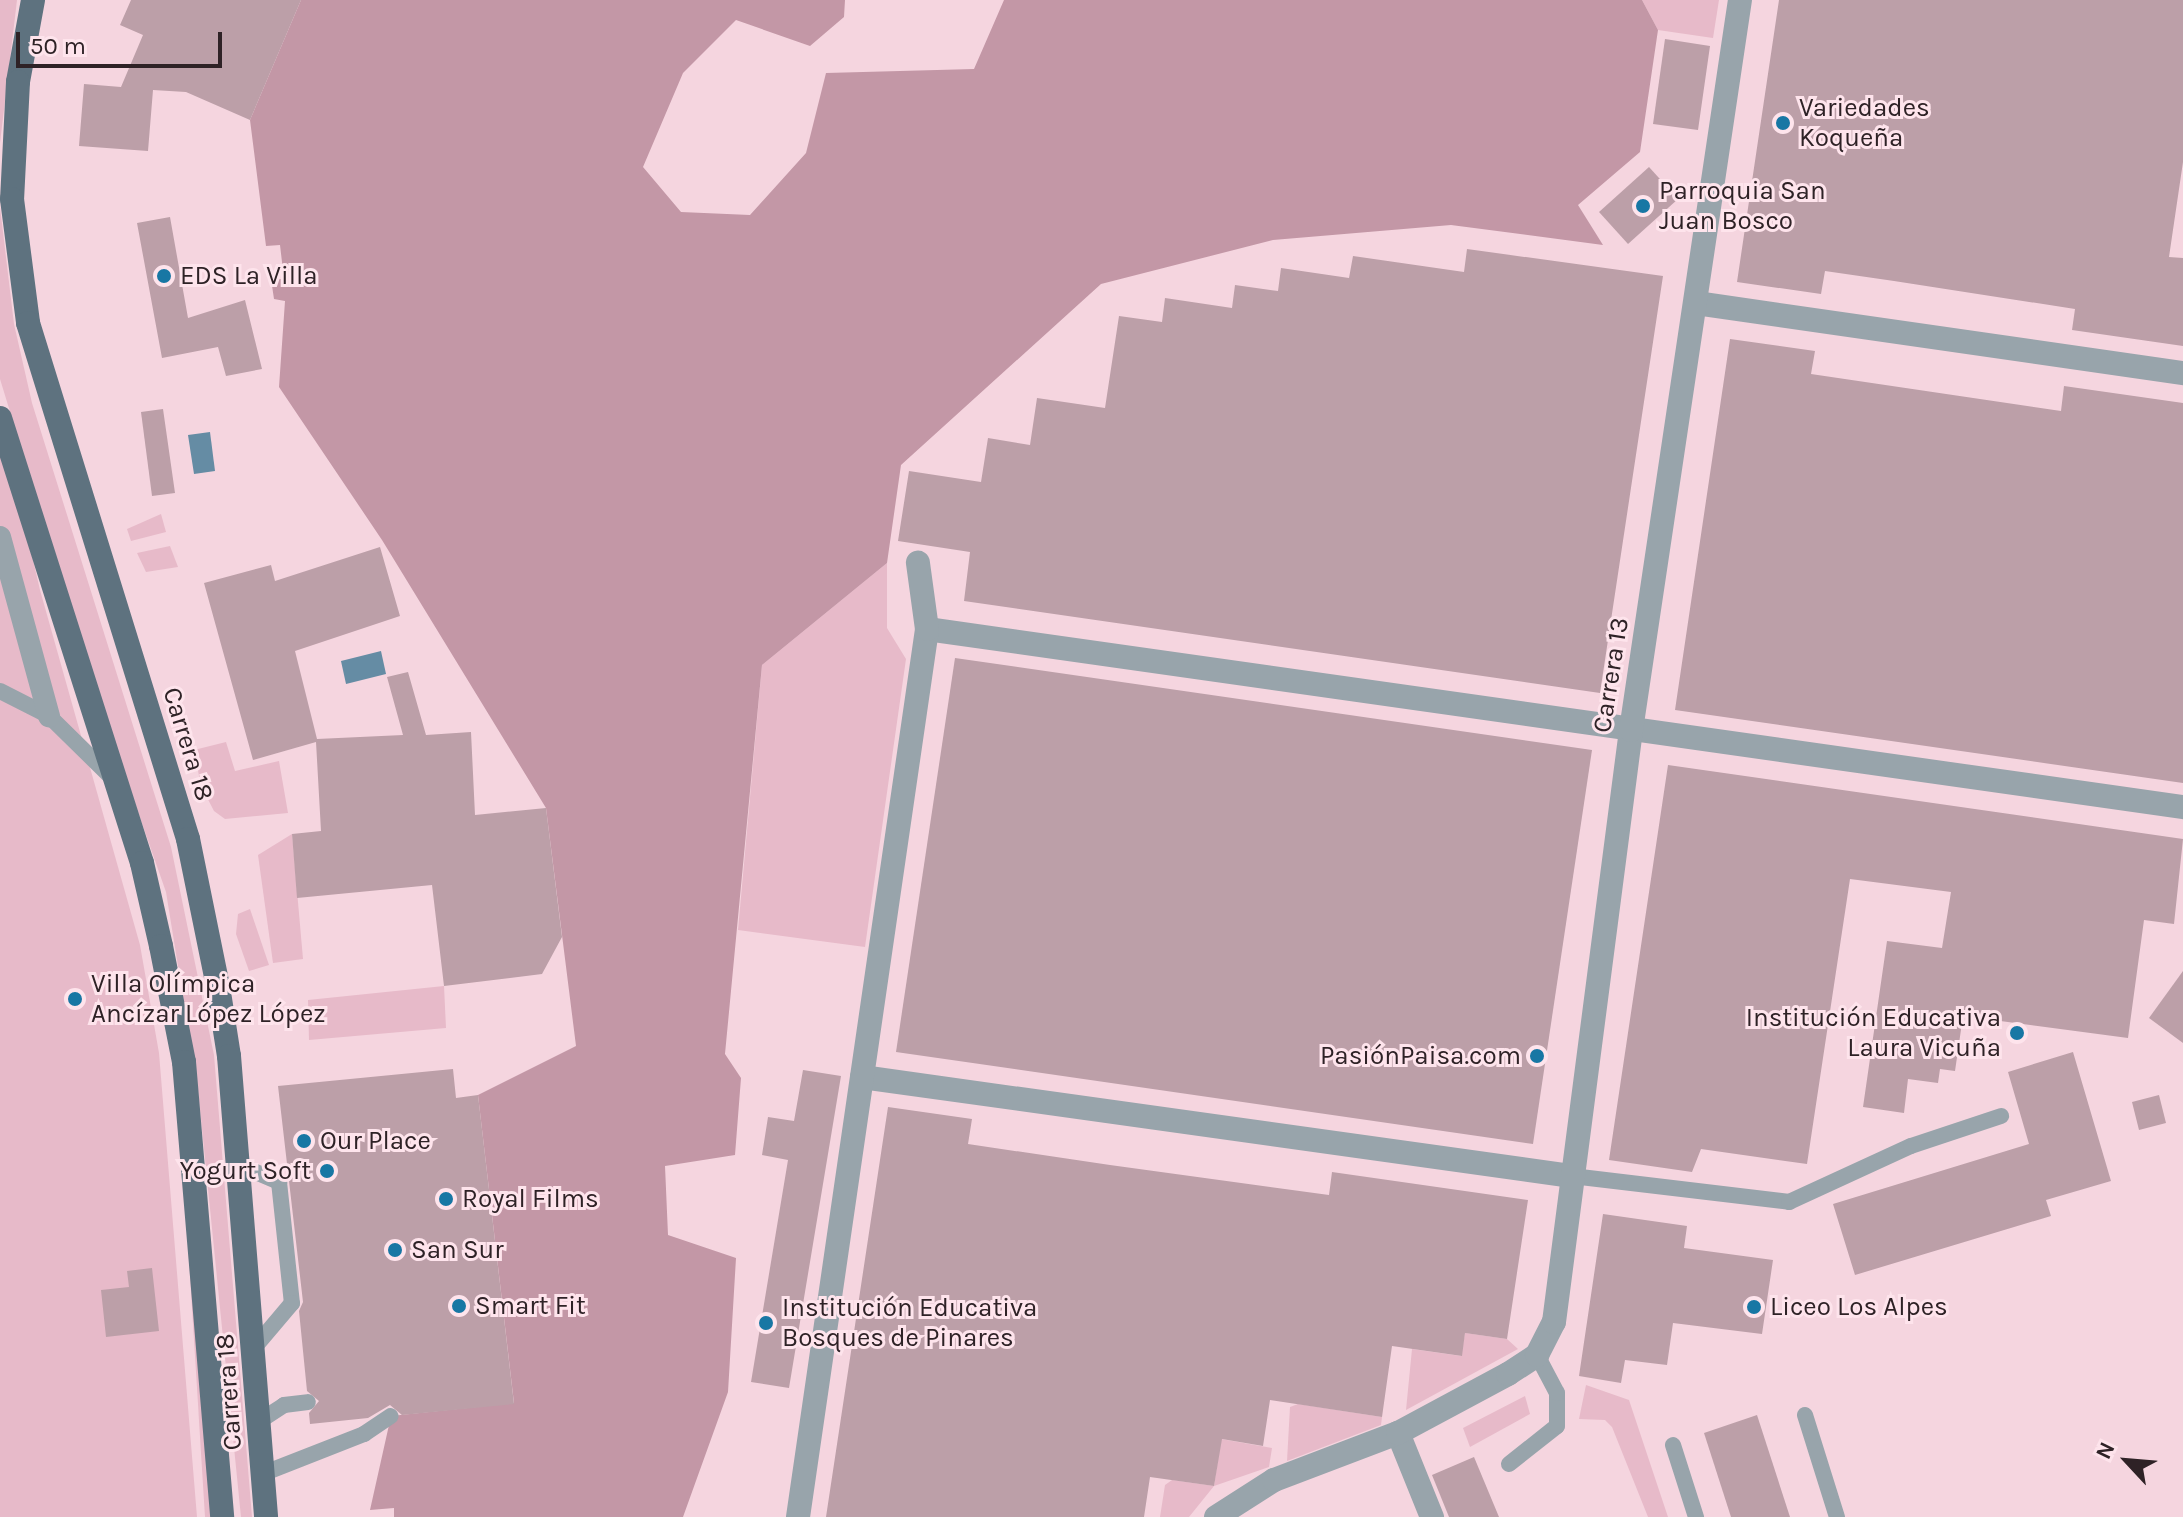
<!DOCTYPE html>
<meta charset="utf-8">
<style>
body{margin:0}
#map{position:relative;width:2183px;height:1517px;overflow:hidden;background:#f5d5df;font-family:Karla,sans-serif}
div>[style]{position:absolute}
.green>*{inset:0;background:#e7bac9}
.forest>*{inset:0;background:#c397a6}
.water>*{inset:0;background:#658ca4}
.building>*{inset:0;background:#bc9fa8}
.service>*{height:16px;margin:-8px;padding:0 8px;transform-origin:8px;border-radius:8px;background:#98a4ab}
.pedestrian>*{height:22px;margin:-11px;padding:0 11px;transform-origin:11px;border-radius:11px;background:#98a4ab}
.minor>*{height:24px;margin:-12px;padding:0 12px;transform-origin:12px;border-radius:12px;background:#98a4ab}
.tertiary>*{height:24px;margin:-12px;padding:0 12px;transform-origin:12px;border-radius:12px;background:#98a4ab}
.primary>*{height:24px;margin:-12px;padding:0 12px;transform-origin:12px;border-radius:12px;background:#5e727f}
.dots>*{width:22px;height:22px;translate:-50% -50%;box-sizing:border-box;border:4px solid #fee4ec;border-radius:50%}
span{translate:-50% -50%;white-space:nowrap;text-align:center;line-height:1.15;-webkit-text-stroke:6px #fee4ec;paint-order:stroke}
.poi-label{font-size:26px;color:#2e2226}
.left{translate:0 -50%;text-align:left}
.right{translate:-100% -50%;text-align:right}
.street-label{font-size:26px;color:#2e2226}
.north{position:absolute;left:2087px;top:1421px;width:80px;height:80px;-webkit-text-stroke:6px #fee4ec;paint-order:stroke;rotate:296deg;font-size:22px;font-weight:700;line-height:32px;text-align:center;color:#2e2226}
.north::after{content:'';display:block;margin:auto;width:28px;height:36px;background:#2e2226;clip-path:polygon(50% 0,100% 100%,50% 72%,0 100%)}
.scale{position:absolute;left:16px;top:32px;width:206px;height:36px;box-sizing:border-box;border:4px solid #2e2226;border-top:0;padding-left:10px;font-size:24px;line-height:28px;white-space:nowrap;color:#2e2226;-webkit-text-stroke:6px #fee4ec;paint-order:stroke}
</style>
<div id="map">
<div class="green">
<div style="clip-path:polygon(0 0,17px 0,0 143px)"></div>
<div style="clip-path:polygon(1642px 0,1719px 0,1713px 38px,1658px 30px)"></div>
<div style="clip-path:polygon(0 207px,14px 324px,32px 403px,171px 847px,214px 1055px,252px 1517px,241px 1517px,198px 1089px,166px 892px,95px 689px,0 379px)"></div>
<div style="clip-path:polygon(0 418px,40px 590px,140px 945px,159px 1053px,197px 1517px,0 1517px)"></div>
<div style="clip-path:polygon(161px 514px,166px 532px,131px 541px,127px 529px)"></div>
<div style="clip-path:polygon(170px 546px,178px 567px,146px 572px,137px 553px)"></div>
<div style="clip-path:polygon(887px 563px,887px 628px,906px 659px,865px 947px,738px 930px,762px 665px)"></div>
<div style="clip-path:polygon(226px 742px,235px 771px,279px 761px,288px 813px,225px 819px,214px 811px,201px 786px,194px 750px)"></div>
<div style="clip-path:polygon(292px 834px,303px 959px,273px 963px,258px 855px)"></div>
<div style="clip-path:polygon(250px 909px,269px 965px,249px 971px,236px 934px,238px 914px)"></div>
<div style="clip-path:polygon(444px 986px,446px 1028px,309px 1040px,308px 1000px)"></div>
<div style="clip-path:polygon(183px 1163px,212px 1517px,205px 1517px)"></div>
<div style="clip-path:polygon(1465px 1333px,1507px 1339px,1518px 1349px,1406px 1410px,1412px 1349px,1461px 1356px)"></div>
<div style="clip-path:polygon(1586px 1385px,1629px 1400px,1668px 1517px,1648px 1517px,1612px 1427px,1605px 1420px,1579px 1419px)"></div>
<div style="clip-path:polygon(1525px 1396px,1530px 1414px,1470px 1447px,1463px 1428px)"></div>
<div style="clip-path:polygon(1298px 1404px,1382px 1417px,1381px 1425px,1287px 1461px,1290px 1407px)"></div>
<div style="clip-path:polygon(1221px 1439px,1272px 1448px,1269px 1467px,1214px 1486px,1189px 1517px,1160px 1517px,1165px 1485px,1172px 1480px,1214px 1486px)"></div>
</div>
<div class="forest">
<div style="clip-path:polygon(301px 0,845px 0,844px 17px,810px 46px,736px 20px,683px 73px,643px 167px,681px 212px,750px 215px,806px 153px,826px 73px,974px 69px,1004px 0,1642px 0,1658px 30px,1640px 152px,1578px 205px,1603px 245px,1451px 225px,1273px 240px,1101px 284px,901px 465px,887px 563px,762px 665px,725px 1054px,741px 1078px,735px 1155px,665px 1166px,668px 1235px,736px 1258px,728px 1392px,683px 1517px,394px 1517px,394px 1508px,370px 1510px,391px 1416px,514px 1403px,478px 1095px,576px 1046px,546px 808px,382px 540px,279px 387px,285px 301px,274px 299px,271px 279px,284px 279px,280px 245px,266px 246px,250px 120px)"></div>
</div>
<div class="water">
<div style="clip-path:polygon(210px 432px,215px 471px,194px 474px,188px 435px)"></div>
<div style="clip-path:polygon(381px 651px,386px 674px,346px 684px,341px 661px)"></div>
</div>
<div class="building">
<div style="clip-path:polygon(131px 0,301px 0,250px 120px,186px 92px,153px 90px,148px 151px,79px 146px,84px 84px,121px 87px,143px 35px,120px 25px)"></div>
<div style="clip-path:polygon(1779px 0,2183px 0,2183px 162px,2169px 257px,2183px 258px,2183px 346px,2072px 330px,2075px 309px,1894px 281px,1825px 271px,1821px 294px,1737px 282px)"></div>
<div style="clip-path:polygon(1665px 39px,1710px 46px,1698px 130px,1653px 124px)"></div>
<div style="clip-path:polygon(1649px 167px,1678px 199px,1628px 244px,1599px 212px)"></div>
<div style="clip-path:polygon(170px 217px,188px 318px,245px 300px,262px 369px,226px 376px,218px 347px,162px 358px,137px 223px)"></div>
<div style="clip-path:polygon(1467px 249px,1663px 276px,1600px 693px,964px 601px,970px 552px,898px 541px,909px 471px,981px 482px,988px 438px,1030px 445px,1037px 398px,1105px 408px,1119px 316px,1162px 322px,1165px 298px,1232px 308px,1235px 285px,1278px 291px,1281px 268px,1349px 278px,1353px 256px,1464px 272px)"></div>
<div style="clip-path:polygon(1730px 339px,1815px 351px,1811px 374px,2061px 411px,2064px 386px,2183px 403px,2183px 783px,1675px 710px)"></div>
<div style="clip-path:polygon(163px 409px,175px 493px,152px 496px,141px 412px)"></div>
<div style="clip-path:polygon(380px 547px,400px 616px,295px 651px,317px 739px,403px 735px,387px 677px,408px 672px,426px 735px,471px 732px,475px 815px,546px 808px,562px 937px,542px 974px,444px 986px,432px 885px,297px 898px,292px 834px,321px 831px,316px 742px,253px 760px,204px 583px,271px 565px,275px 581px)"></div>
<div style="clip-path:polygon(955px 658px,1592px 750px,1533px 1144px,896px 1052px)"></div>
<div style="clip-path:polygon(1668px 765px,2183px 839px,2174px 924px,2144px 920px,2128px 1038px,1963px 1016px,1955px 1071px,1940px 1069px,1938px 1083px,1908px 1079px,1904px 1113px,1863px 1107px,1887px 941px,1942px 948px,1951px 892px,1850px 879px,1807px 1164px,1701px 1149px,1692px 1172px,1609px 1160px)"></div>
<div style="clip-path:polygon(2183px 971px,2183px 1043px,2149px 1018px)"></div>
<div style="clip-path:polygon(2073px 1052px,2111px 1181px,2046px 1200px,2051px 1216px,1855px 1275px,1833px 1204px,2029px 1144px,2008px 1072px)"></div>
<div style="clip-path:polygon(453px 1069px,456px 1098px,478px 1095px,514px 1404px,402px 1415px,390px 1405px,368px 1418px,310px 1424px,309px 1413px,319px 1401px,307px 1391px,299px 1311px,303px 1302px,278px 1086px)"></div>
<div style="clip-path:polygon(803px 1070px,841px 1076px,789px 1388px,751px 1382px,788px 1160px,762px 1155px,768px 1117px,794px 1121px)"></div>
<div style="clip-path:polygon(2159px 1095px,2166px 1123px,2139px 1130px,2132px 1102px)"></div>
<div style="clip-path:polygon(888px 1107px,972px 1119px,968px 1144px,1110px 1165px,1329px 1195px,1332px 1172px,1528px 1200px,1507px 1339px,1465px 1333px,1462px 1356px,1392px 1346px,1382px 1417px,1270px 1400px,1263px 1446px,1222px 1439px,1214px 1486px,1150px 1477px,1144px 1517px,826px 1517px)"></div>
<div style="clip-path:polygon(1603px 1214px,1687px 1226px,1684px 1248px,1773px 1260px,1762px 1334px,1673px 1323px,1667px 1365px,1625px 1360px,1621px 1383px,1579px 1376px)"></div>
<div style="clip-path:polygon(152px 1268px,159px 1331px,106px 1337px,101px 1290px,129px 1287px,127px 1271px)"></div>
<div style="clip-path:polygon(1757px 1415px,1790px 1517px,1731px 1517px,1704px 1433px)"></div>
<div style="clip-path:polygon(1474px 1457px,1499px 1517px,1449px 1517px,1432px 1475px)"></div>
</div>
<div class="service">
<div style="left:0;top:691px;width:55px;rotate:27deg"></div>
<div style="left:49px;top:716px;width:87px;rotate:44.5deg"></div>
<div style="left:237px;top:1164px;width:46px;rotate:23.2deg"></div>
<div style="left:279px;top:1182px;width:122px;rotate:83.9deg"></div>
<div style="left:292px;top:1303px;width:59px;rotate:130.2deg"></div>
<div style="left:1572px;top:1176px;width:219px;rotate:6.8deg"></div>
<div style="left:1789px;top:1202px;width:134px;rotate:-24.7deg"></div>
<div style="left:1911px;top:1146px;width:95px;rotate:-18.4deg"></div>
<div style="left:1805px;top:1415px;width:107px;rotate:72.6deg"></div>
<div style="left:258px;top:1422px;width:31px;rotate:-33deg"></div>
<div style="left:284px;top:1405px;width:24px;rotate:-7deg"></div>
<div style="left:1673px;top:1445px;width:76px;rotate:72.3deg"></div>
<div style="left:1509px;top:1464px;width:61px;rotate:-38.4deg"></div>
<div style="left:1557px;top:1426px;width:33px;rotate:-90deg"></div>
<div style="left:1557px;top:1393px;width:43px;rotate:-117.8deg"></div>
<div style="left:262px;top:1474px;width:110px;rotate:-21.4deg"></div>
<div style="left:364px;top:1434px;width:32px;rotate:-34deg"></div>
</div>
<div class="pedestrian">
<div style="left:0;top:537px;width:186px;rotate:74.7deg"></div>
</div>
<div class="minor">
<div style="left:927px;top:629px;width:1269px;rotate:8.07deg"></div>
<div style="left:862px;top:1077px;width:717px;rotate:7.94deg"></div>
<div style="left:1398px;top:1433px;width:91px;rotate:68deg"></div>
<div style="left:798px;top:1517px;width:897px;rotate:-81.73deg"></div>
<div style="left:927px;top:629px;width:67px;rotate:-97.8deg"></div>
</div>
<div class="tertiary">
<div style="left:1696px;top:303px;width:492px;rotate:8.2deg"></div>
<div style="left:1216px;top:1517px;width:69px;rotate:-32.5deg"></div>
<div style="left:1274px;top:1480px;width:133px;rotate:-20.8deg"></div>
<div style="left:1398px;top:1433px;width:125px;rotate:-28.2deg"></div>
<div style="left:1508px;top:1374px;width:35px;rotate:-33deg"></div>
<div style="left:1537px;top:1355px;width:37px;rotate:-63deg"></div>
<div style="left:1554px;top:1322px;width:597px;rotate:-82.59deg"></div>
<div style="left:1631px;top:730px;width:738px;rotate:-81.51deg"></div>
</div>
<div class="primary">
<div style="left:33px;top:0;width:83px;rotate:100.4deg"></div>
<div style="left:18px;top:82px;width:117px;rotate:92.9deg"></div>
<div style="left:12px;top:199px;width:125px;rotate:82.6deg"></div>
<div style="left:28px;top:323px;width:540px;rotate:72.77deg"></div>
<div style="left:188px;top:839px;width:150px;rotate:78.5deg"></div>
<div style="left:218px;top:986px;width:71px;rotate:81.1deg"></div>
<div style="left:229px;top:1056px;width:462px;rotate:85.4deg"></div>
<div style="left:0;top:418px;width:467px;rotate:72.3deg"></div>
<div style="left:142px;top:863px;width:85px;rotate:77.1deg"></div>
<div style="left:161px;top:946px;width:118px;rotate:78.8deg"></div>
<div style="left:184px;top:1062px;width:457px;rotate:85.2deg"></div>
</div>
<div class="dots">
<div style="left:1783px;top:123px;background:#1877a4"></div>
<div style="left:1643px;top:206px;background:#1877a4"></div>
<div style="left:164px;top:276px;background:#1877a4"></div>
<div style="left:75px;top:999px;background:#1877a4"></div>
<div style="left:2017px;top:1033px;background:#1877a4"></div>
<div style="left:1537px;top:1056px;background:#1877a4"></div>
<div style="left:304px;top:1141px;background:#1877a4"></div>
<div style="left:327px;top:1171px;background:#1877a4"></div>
<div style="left:446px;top:1199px;background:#1877a4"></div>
<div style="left:395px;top:1250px;background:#1877a4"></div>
<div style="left:459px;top:1306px;background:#1877a4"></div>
<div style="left:1754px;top:1307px;background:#1877a4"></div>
<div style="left:766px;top:1323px;background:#1877a4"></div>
</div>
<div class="poi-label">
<span class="left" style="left:1799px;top:123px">Variedades<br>Koqueña</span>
<span class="left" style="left:1659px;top:206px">Parroquia San<br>Juan Bosco</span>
<span class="left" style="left:180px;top:276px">EDS La Villa</span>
<span class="left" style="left:91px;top:999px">Villa Olímpica<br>Ancízar López López</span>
<span class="right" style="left:2001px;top:1033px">Institución Educativa<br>Laura Vicuña</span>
<span class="right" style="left:1521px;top:1056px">PasiónPaisa.com</span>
<span class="left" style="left:320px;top:1141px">Our Place</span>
<span class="right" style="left:311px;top:1171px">Yogurt Soft</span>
<span class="left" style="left:462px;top:1199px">Royal Films</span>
<span class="left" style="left:411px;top:1250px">San Sur</span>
<span class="left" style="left:475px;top:1306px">Smart Fit</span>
<span class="left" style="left:1770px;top:1307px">Liceo Los Alpes</span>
<span class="left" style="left:782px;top:1323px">Institución Educativa<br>Bosques de Pinares</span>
</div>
<div class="street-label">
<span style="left:1611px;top:675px;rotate:-81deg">Carrera 13</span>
<span style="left:188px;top:744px;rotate:73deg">Carrera 18</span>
<span style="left:229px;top:1392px;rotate:-94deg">Carrera 18</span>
</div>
<div class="north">N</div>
<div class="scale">50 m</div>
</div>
